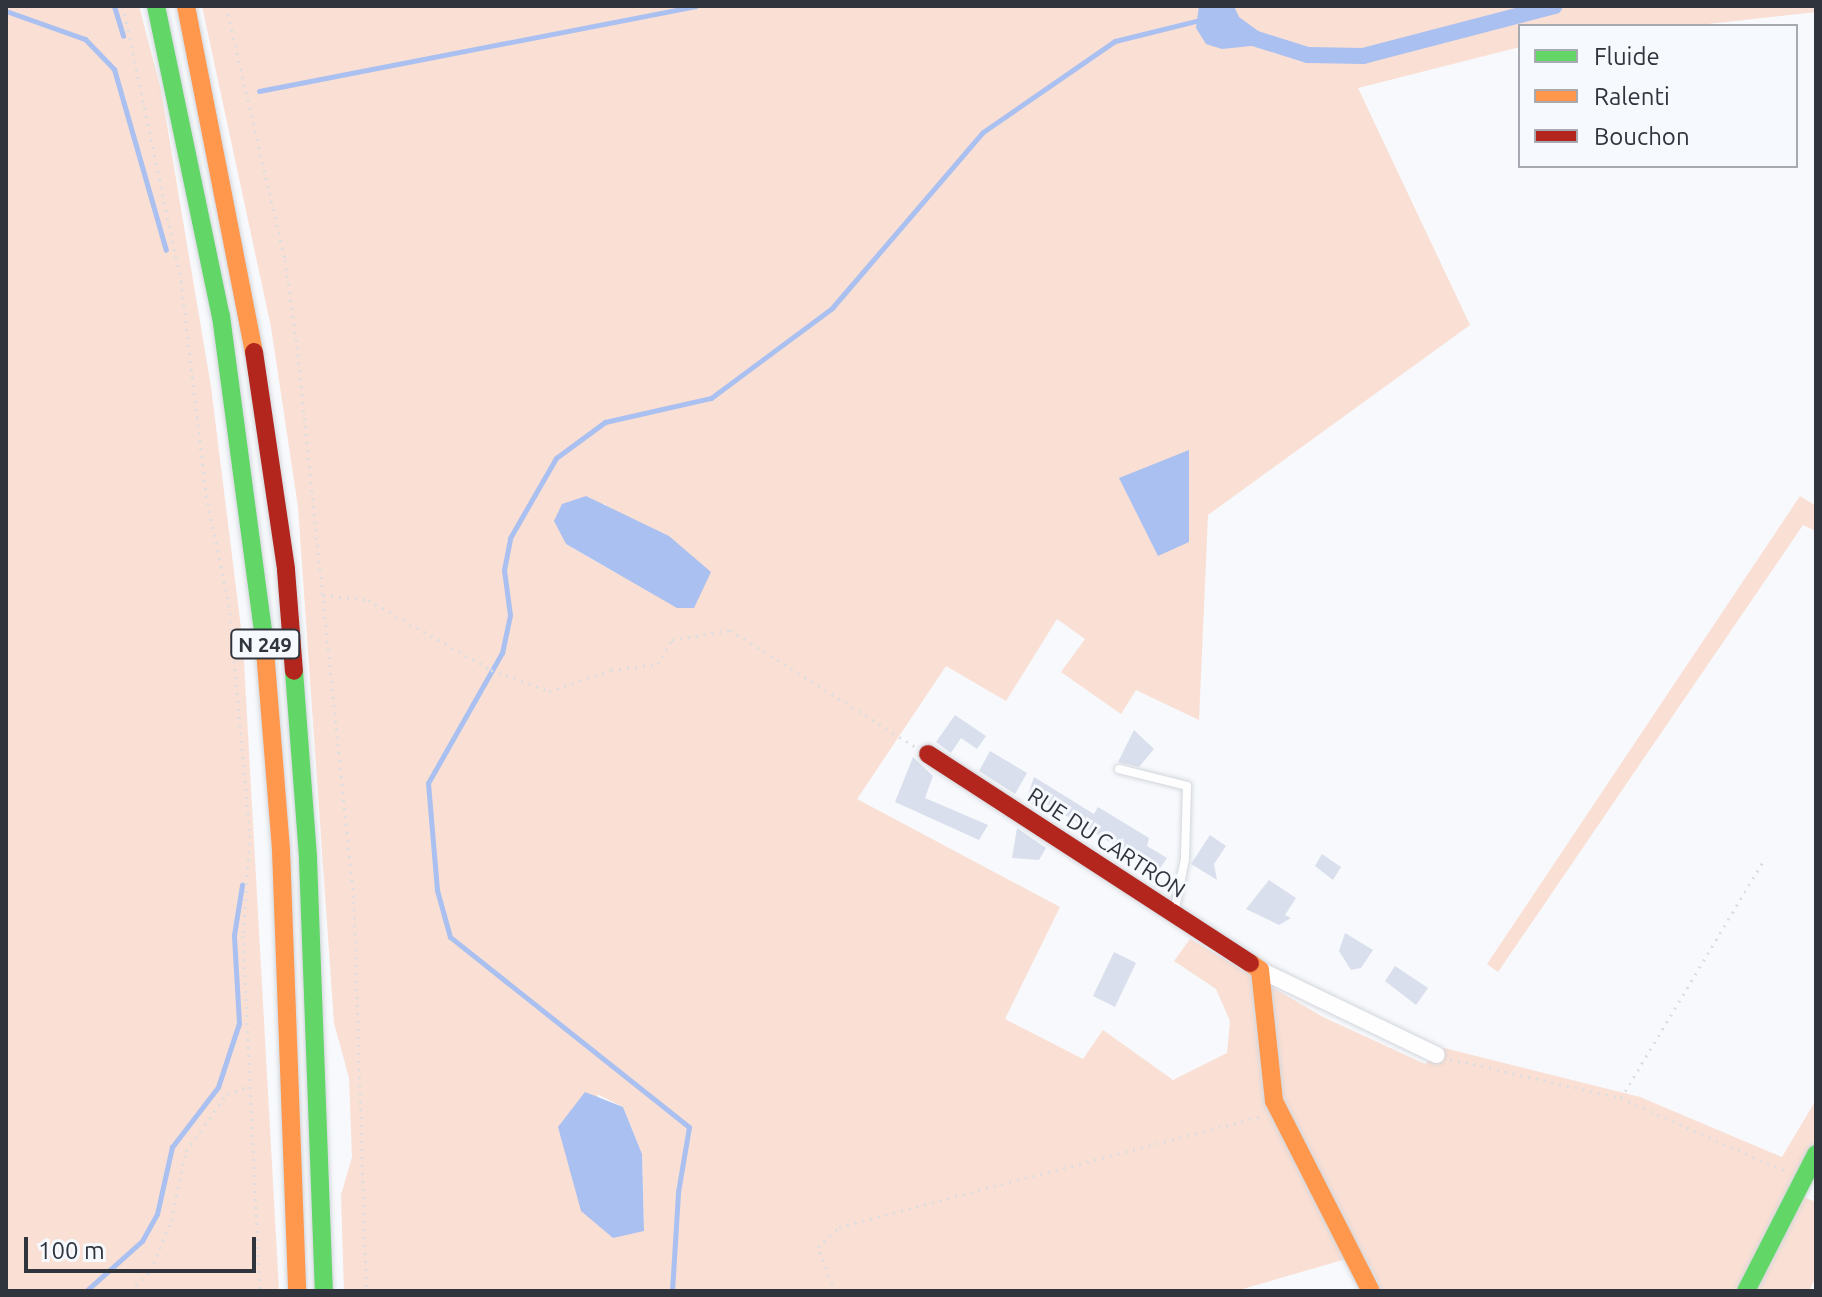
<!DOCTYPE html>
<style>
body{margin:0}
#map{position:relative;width:1822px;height:1297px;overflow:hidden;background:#f7f9fc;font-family:Ubuntu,sans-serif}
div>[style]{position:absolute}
.green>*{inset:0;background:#fadfd4}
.water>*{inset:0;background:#a9c0f0}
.stream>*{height:5px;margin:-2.5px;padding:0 2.5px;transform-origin:2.5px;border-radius:2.5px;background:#a9c0f0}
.canal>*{height:16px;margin:-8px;padding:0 8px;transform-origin:8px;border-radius:8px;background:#a9c0f0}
.building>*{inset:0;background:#d9dfec}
.path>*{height:3px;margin-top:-1.5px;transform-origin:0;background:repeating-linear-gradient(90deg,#dededf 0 2px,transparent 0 8px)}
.roads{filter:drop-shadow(0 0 2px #d2d6db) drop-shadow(0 0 2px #d2d6db)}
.lane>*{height:8px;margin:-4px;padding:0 4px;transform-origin:4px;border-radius:4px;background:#fefeff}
.street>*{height:16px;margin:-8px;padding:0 8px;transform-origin:8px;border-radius:8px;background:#fefeff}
.fast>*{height:18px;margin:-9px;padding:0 9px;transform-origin:9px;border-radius:9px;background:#63d668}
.slow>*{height:18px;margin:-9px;padding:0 9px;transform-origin:9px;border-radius:9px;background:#ff974d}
.jam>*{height:18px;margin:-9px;padding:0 9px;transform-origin:9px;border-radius:9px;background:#b3261e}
span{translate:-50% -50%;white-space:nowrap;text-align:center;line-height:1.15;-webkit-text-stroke:6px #f6f9fd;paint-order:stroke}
.shield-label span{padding:2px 6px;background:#f6f9fd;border:2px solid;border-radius:6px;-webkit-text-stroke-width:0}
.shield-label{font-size:20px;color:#30343d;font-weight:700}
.street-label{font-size:22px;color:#30343d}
.frame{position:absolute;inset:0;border:8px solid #30343d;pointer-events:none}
.legend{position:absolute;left:1518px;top:24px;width:280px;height:144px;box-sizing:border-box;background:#f6f9fd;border:2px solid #a7aab0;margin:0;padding:10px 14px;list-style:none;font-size:24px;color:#30343d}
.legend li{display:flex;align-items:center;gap:16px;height:40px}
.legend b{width:40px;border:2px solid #a7aab0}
.scale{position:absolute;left:24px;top:1237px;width:232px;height:36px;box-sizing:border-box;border:4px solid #30343d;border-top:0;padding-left:10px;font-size:24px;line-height:28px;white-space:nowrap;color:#30343d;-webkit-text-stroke:6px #f6f9fd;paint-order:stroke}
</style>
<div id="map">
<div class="green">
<div style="clip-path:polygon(6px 6px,139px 6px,161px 90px,211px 387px,243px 644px,279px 1291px,6px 1291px)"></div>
<div style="clip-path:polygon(evenodd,202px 6px,1816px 6px,1816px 12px,1690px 26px,1520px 26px,1520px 47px,1358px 88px,1470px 325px,1208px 515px,1199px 720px,1136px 690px,1121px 714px,1061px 672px,1085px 639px,1057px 619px,1006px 701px,946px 666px,857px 799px,1060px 907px,1005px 1019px,1083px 1059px,1103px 1030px,1173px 1080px,1227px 1053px,1230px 1021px,1216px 989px,1174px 961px,1190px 939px,1323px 1017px,1425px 1064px,1444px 1048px,1640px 1097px,1782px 1157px,1816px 1100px,1816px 1169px,1801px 1196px,1816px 1202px,1816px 1277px,1809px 1291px,1382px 1291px,1363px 1254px,1236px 1291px,344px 1291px,341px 1195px,352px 1157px,349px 1078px,334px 1023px,298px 507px,271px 327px,202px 6px,605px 503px,616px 573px,566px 544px,605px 503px,202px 6px,597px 1094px,623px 1107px,642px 1154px,644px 1230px,597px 1094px)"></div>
<div style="clip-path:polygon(1800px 496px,1816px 506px,1816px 531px,1803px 525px,1498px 972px,1487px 964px)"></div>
</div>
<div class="water">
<div style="clip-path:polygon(1199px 6px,1234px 6px,1239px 17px,1265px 36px,1260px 45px,1222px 49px,1206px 44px,1196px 28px)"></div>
<div style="clip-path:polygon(1189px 450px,1189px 542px,1158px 556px,1119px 478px)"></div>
<div style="clip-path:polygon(586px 496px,669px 536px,711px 572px,694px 608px,677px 608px,566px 544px,554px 521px,562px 504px)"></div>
<div style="clip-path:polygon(585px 1092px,623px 1107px,642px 1154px,644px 1231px,613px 1238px,581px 1211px,558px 1127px)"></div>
</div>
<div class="stream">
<div style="left:114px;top:6px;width:31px;rotate:73deg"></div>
<div style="left:6px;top:11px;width:84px;rotate:19.5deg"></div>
<div style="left:85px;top:39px;width:42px;rotate:46deg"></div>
<div style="left:114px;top:69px;width:188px;rotate:74deg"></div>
<div style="left:259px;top:91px;width:445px;rotate:-11deg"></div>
<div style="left:86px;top:1291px;width:75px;rotate:-41.8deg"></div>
<div style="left:142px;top:1241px;width:31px;rotate:-61deg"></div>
<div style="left:157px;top:1214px;width:69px;rotate:-77.4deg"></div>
<div style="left:172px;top:1147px;width:76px;rotate:-52.5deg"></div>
<div style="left:218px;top:1087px;width:67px;rotate:-71.8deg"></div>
<div style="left:239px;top:1023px;width:88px;rotate:-93.3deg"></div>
<div style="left:234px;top:935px;width:51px;rotate:-80.9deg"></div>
<div style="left:672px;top:1291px;width:99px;rotate:-86.5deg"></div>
<div style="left:678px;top:1192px;width:66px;rotate:-80.4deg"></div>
<div style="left:689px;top:1127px;width:305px;rotate:-141.5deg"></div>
<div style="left:450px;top:937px;width:49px;rotate:-105.5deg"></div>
<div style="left:437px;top:890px;width:107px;rotate:-94.8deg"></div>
<div style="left:428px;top:783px;width:150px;rotate:-60.4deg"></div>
<div style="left:502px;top:653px;width:39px;rotate:-78deg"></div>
<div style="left:510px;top:615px;width:45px;rotate:-97.6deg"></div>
<div style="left:504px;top:570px;width:33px;rotate:-79deg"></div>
<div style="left:510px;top:538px;width:92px;rotate:-60.1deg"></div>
<div style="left:556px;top:458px;width:61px;rotate:-36.3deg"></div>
<div style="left:605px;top:422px;width:109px;rotate:-12.8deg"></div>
<div style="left:711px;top:398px;width:151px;rotate:-36.6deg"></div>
<div style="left:832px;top:308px;width:232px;rotate:-49.4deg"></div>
<div style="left:983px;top:132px;width:160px;rotate:-34.6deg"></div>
<div style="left:1115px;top:41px;width:88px;rotate:-13.9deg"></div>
</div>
<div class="canal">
<div style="left:1244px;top:35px;width:67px;rotate:17.4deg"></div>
<div style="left:1308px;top:55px;width:55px;rotate:1deg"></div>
<div style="left:1363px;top:56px;width:198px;rotate:-14.6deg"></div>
</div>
<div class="building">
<div style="clip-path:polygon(955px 715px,986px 736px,977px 749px,961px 738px,951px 753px,936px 742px)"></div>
<div style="clip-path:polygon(1134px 730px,1154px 749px,1139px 767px,1118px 762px)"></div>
<div style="clip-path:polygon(990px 751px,1027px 773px,1015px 794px,979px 771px)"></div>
<div style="clip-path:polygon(913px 757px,933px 776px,925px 798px,988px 825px,979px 840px,895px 802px)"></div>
<div style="clip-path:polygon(1034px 777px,1094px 814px,1098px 807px,1149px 838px,1147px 846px,1167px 858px,1158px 871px,1040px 800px,1036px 807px,1026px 801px)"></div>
<div style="clip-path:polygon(1017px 828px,1046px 848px,1039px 860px,1012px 858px)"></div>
<div style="clip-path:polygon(1210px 835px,1226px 846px,1214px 864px,1217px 880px,1191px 864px)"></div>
<div style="clip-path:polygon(1322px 854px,1341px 867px,1333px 880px,1315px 866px)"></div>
<div style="clip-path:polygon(1269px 880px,1296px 898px,1285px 915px,1291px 918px,1279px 925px,1246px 909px)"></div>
<div style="clip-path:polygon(1345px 933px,1373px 950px,1361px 968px,1351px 970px,1339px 951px)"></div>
<div style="clip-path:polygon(1114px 952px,1136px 963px,1115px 1007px,1093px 996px)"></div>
<div style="clip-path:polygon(1395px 966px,1428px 988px,1416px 1005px,1385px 981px)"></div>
</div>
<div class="path">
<div style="left:123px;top:6px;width:281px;rotate:78.1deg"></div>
<div style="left:181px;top:281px;width:215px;rotate:83.3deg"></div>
<div style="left:206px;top:495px;width:112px;rotate:78.2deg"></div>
<div style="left:229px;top:605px;width:231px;rotate:84.8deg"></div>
<div style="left:250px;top:835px;width:100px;rotate:94deg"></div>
<div style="left:243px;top:935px;width:356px;rotate:87.3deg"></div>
<div style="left:226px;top:6px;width:261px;rotate:76.9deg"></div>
<div style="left:285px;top:260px;width:87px;rotate:82.1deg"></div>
<div style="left:297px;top:346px;width:558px;rotate:84.14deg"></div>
<div style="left:354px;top:901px;width:390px;rotate:88.2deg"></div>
<div style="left:323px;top:595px;width:45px;rotate:6.3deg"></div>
<div style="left:368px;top:600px;width:142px;rotate:29.6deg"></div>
<div style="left:491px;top:670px;width:62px;rotate:19.9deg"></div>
<div style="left:549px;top:691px;width:65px;rotate:-18.7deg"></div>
<div style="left:611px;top:670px;width:47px;rotate:-7.3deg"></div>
<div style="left:658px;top:664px;width:28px;rotate:-60deg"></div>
<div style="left:672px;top:640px;width:59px;rotate:-9.8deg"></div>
<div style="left:730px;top:630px;width:218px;rotate:32.2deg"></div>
<div style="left:1450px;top:1059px;width:175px;rotate:12.8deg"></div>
<div style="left:1621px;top:1098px;width:280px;rotate:-59deg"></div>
<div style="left:1621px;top:1098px;width:180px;rotate:24deg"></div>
<div style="left:130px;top:1291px;width:29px;rotate:-44deg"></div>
<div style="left:151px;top:1271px;width:55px;rotate:-68.6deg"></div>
<div style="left:171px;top:1220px;width:71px;rotate:-77.7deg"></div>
<div style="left:186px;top:1151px;width:70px;rotate:-54.3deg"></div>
<div style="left:227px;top:1094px;width:23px;rotate:-20deg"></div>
<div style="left:835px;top:1291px;width:47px;rotate:-111.1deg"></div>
<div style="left:818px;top:1247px;width:29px;rotate:-44deg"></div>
<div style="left:839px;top:1227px;width:438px;rotate:-14.7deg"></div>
</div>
<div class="roads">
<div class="lane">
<div style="left:1119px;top:769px;width:70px;rotate:14deg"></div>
<div style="left:1187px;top:786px;width:73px;rotate:91.6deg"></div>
<div style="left:1185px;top:859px;width:55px;rotate:101.5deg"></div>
</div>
<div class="street">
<div style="left:1260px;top:970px;width:196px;rotate:25.7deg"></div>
</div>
<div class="fast">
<div style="left:156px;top:6px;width:317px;rotate:78.2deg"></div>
<div style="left:221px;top:316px;width:325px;rotate:82.4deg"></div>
<div style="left:294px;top:671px;width:189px;rotate:85.7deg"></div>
<div style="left:308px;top:859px;width:432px;rotate:87.9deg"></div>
<div style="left:1746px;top:1291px;width:154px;rotate:-62.9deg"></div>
</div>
<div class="slow">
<div style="left:186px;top:6px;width:353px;rotate:78.9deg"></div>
<div style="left:264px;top:638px;width:213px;rotate:85.4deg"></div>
<div style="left:281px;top:850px;width:441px;rotate:87.9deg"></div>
<div style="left:1250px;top:963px;width:12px;rotate:35deg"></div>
<div style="left:1260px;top:970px;width:132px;rotate:83.9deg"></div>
<div style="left:1274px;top:1101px;width:213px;rotate:63deg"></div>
</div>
<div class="jam">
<div style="left:254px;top:352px;width:220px;rotate:81.6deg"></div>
<div style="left:286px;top:570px;width:101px;rotate:85.5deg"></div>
<div style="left:928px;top:754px;width:384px;rotate:33deg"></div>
</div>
</div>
<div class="shield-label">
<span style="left:265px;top:644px">N 249</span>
</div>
<div class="street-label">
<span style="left:1107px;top:842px;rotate:33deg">RUE DU CARTRON</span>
</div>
<div class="frame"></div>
<ul class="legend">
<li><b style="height:10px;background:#63d668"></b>Fluide</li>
<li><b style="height:10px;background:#ff974d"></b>Ralenti</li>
<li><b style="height:10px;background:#b3261e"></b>Bouchon</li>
</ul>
<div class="scale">100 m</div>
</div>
